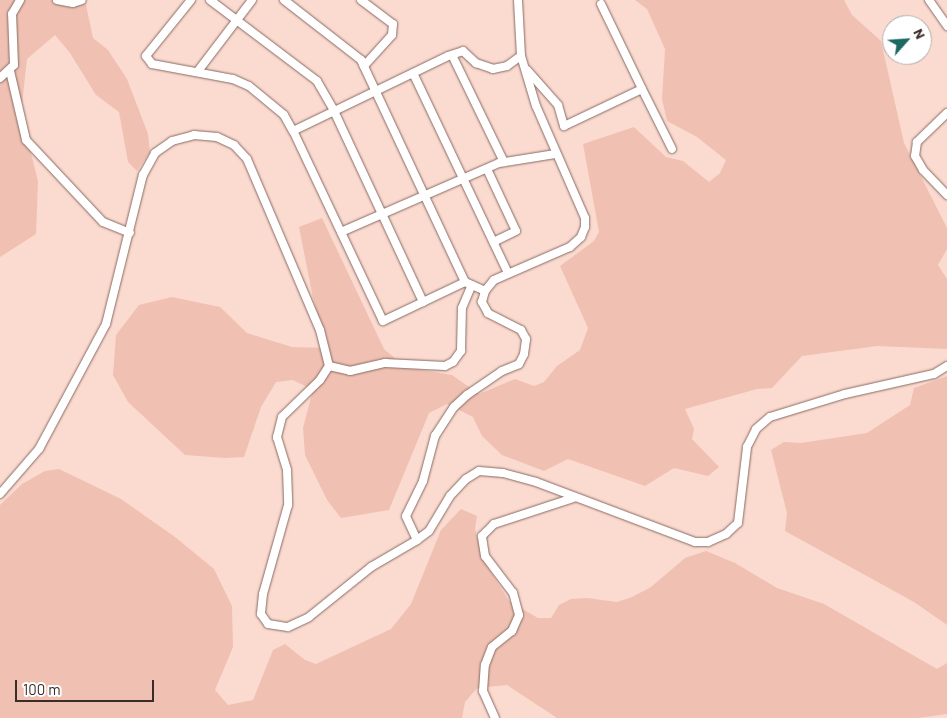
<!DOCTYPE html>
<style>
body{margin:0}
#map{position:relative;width:947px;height:718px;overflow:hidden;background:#fbdad0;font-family:Barlow,sans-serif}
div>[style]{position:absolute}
.green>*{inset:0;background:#f0c1b3}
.roads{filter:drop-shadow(0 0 1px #876b62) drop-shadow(0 0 1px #876b62)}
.minor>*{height:8px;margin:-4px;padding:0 4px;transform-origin:4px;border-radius:4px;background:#fff}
span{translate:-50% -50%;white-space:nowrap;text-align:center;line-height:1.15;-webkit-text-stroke:5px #fff;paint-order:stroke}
.north{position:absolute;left:882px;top:15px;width:50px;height:50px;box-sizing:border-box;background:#fff;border:1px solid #b0aba9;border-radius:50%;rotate:64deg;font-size:14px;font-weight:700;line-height:20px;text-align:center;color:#392d29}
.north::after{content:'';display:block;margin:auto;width:18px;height:22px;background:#1d6862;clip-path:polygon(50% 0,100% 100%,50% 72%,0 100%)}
.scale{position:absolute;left:15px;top:680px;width:139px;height:22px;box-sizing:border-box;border:2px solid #392d29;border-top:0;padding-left:6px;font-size:15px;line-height:18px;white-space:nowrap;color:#392d29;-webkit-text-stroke:4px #fff;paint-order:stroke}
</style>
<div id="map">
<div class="green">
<div style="clip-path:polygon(0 0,85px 0,93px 38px,108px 50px,127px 79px,148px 134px,150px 152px,137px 171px,128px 162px,119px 112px,96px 95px,70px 53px,55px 35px,27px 59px,21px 113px,38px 181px,36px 234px,0 257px)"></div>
<div style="clip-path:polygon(635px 0,844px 0,852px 15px,881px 41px,904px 143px,947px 228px,947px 249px,938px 265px,947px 279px,947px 349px,877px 346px,802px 356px,772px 388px,757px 389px,685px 409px,694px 429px,692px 439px,719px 467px,708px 476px,674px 468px,645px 486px,568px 459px,544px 471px,502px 455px,482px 436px,473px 417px,447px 404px,429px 413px,389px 510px,341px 518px,327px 500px,305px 455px,303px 428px,313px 390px,293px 380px,276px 382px,261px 407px,244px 457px,225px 458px,185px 455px,128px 402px,113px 375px,116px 335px,139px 305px,172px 297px,220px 307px,247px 333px,292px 347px,328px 348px,313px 298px,299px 227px,322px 218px,384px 349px,398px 361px,411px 368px,452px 375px,479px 394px,515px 379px,534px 386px,544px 382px,557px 366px,580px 350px,588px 328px,560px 266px,594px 241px,599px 232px,583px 144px,634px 127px,666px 157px,683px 161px,709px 182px,720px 173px,726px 160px,697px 137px,667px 121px,662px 99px,665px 49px,647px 9px)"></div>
<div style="clip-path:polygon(947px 376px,947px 625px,914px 602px,785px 531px,787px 513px,771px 450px,784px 442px,801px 443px,867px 433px,910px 405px,914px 388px)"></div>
<div style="clip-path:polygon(59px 469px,121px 499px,175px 537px,214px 569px,232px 606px,233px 647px,215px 690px,228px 705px,253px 700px,273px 650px,285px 644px,305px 660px,316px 664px,391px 629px,411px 604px,441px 530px,461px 509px,477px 516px,475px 529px,484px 561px,509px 601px,538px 618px,551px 618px,559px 605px,571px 599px,587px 598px,617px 602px,632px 597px,651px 587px,685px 558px,706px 551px,735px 563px,777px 588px,824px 604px,937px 669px,947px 663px,947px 714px,918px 718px,557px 718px,507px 685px,477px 688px,465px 702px,462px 718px,0 718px,0 505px,22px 484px,45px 471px)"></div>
</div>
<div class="roads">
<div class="minor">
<div style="left:57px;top:0;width:16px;rotate:11deg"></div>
<div style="left:73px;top:3px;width:9px;rotate:-18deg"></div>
<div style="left:191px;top:0;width:72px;rotate:128.8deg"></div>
<div style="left:146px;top:56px;width:10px;rotate:53deg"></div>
<div style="left:152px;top:64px;width:82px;rotate:10.5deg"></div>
<div style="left:233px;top:79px;width:17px;rotate:24deg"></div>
<div style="left:249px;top:86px;width:45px;rotate:39.6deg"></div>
<div style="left:284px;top:115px;width:18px;rotate:61deg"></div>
<div style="left:210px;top:0;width:134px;rotate:37.1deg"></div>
<div style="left:317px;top:81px;width:34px;rotate:60deg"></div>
<div style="left:334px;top:111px;width:211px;rotate:65deg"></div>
<div style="left:284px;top:0;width:98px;rotate:37.9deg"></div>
<div style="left:361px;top:60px;width:245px;rotate:64.9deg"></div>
<div style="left:465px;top:282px;width:22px;rotate:24deg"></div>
<div style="left:361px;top:0;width:40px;rotate:37deg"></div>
<div style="left:393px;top:24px;width:11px;rotate:95deg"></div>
<div style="left:392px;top:35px;width:42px;rotate:132.1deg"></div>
<div style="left:929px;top:0;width:32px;rotate:55deg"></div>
<div style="left:601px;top:4px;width:94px;rotate:64.2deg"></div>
<div style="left:452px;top:55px;width:119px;rotate:64.1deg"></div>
<div style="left:527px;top:70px;width:47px;rotate:48.5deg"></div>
<div style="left:558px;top:105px;width:22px;rotate:74deg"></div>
<div style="left:564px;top:126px;width:86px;rotate:-25.4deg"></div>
<div style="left:642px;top:89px;width:67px;rotate:63.4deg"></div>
<div style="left:10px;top:71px;width:71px;rotate:76.9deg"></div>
<div style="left:26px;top:140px;width:112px;rotate:46.8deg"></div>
<div style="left:103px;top:222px;width:29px;rotate:22deg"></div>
<div style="left:198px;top:71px;width:89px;rotate:-52.7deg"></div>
<div style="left:413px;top:73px;width:221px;rotate:64.6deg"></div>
<div style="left:0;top:78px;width:19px;rotate:-43deg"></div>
<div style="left:14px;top:65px;width:51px;rotate:-92.2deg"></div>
<div style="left:12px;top:14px;width:16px;rotate:-60deg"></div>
<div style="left:947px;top:113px;width:42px;rotate:136deg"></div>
<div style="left:917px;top:142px;width:14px;rotate:98deg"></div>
<div style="left:915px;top:156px;width:16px;rotate:60deg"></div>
<div style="left:923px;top:170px;width:35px;rotate:46deg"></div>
<div style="left:487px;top:169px;width:68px;rotate:64.9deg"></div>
<div style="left:516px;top:231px;width:25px;rotate:154deg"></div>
<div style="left:341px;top:232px;width:172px;rotate:-23.6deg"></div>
<div style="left:499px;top:163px;width:57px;rotate:-9.1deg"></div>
<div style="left:465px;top:282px;width:91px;rotate:154.6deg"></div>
<div style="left:383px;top:321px;width:210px;rotate:-115.3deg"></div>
<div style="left:293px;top:131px;width:172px;rotate:-25.8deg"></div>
<div style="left:448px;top:56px;width:16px;rotate:-18deg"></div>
<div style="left:463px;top:51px;width:18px;rotate:43deg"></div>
<div style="left:476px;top:63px;width:18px;rotate:19deg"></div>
<div style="left:493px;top:69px;width:14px;rotate:-12deg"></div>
<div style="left:507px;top:66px;width:17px;rotate:-36deg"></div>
<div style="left:329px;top:366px;width:22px;rotate:13deg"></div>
<div style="left:350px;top:371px;width:36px;rotate:-13deg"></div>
<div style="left:385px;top:363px;width:60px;rotate:2.9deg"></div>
<div style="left:445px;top:366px;width:9px;rotate:-27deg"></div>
<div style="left:453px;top:362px;width:14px;rotate:-54deg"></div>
<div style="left:461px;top:351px;width:43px;rotate:-88.7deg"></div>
<div style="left:462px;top:308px;width:25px;rotate:-67deg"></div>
<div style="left:0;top:494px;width:60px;rotate:-49.1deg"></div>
<div style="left:39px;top:449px;width:142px;rotate:-61.8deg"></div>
<div style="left:106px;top:324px;width:154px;rotate:-76.1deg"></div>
<div style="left:143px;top:175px;width:25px;rotate:-61deg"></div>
<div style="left:155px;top:153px;width:21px;rotate:-35deg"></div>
<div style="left:172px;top:141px;width:23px;rotate:-15deg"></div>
<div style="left:194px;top:135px;width:23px;rotate:5deg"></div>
<div style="left:217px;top:137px;width:19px;rotate:25deg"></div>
<div style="left:234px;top:145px;width:19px;rotate:47deg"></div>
<div style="left:247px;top:159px;width:186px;rotate:66.9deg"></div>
<div style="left:320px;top:330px;width:37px;rotate:76deg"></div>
<div style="left:329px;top:366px;width:17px;rotate:123deg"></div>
<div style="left:320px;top:380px;width:53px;rotate:135.8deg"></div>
<div style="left:282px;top:417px;width:21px;rotate:104deg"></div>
<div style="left:277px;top:437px;width:34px;rotate:73deg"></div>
<div style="left:287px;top:470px;width:35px;rotate:88deg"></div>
<div style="left:288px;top:505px;width:92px;rotate:105.7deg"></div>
<div style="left:263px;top:594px;width:20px;rotate:96deg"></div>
<div style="left:261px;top:614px;width:12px;rotate:55deg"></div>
<div style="left:268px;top:624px;width:20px;rotate:9deg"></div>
<div style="left:288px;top:627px;width:23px;rotate:-25deg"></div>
<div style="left:309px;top:617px;width:80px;rotate:-38.9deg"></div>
<div style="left:371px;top:567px;width:53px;rotate:-30.4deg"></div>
<div style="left:417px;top:540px;width:15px;rotate:-37deg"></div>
<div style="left:429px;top:531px;width:41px;rotate:-59deg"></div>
<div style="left:450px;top:496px;width:23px;rotate:-47deg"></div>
<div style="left:466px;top:479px;width:15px;rotate:-32deg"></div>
<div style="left:479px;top:471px;width:24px;rotate:5deg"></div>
<div style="left:503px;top:473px;width:34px;rotate:15deg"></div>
<div style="left:536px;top:482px;width:170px;rotate:20.7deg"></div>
<div style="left:695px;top:542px;width:13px"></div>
<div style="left:708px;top:542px;width:20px;rotate:-24deg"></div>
<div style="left:726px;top:534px;width:16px;rotate:-43deg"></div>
<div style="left:738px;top:523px;width:77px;rotate:-83.2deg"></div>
<div style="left:747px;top:447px;width:20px;rotate:-63deg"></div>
<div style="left:756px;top:429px;width:18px;rotate:-41deg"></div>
<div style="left:770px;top:417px;width:78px;rotate:-17deg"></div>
<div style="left:845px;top:394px;width:91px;rotate:-12.7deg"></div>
<div style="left:934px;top:374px;width:15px;rotate:-32deg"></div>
<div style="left:417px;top:540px;width:26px;rotate:-115deg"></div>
<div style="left:406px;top:516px;width:39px;rotate:-64deg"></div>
<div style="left:423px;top:481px;width:47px;rotate:-75.1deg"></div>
<div style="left:435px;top:436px;width:35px;rotate:-57deg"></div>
<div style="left:454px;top:407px;width:18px;rotate:-43deg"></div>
<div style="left:467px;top:395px;width:42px;rotate:-34.4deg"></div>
<div style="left:502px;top:371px;width:18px;rotate:-22deg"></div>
<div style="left:519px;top:364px;width:11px;rotate:-63deg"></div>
<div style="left:524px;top:354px;width:15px;rotate:-82deg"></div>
<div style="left:526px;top:339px;width:10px;rotate:-119deg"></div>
<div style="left:521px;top:330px;width:37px;rotate:-153deg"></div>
<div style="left:488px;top:313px;width:13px;rotate:-119deg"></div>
<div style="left:482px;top:302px;width:11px;rotate:-75deg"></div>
<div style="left:485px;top:291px;width:14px;rotate:-51deg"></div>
<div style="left:494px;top:280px;width:83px;rotate:-23.5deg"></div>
<div style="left:570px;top:247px;width:15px;rotate:-42deg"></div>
<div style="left:581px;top:237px;width:11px;rotate:-68deg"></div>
<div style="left:585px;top:227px;width:9px;rotate:-90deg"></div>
<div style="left:585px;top:218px;width:122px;rotate:-113.6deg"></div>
<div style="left:536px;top:106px;width:52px;rotate:-106.7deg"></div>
<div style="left:521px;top:56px;width:56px;rotate:-93.1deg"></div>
<div style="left:495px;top:718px;width:30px;rotate:-114deg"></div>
<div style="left:483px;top:691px;width:26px;rotate:-86deg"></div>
<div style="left:485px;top:665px;width:19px;rotate:-69deg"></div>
<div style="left:492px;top:647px;width:26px;rotate:-39deg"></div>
<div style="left:512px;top:631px;width:17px;rotate:-66deg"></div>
<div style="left:519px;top:615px;width:23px;rotate:-105deg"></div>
<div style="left:513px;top:593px;width:46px;rotate:-127.1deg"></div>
<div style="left:485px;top:556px;width:20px;rotate:-99deg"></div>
<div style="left:482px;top:536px;width:17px;rotate:-45deg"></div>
<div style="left:494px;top:524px;width:83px;rotate:-18.2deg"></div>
</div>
</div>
<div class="north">N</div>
<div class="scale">100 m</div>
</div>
